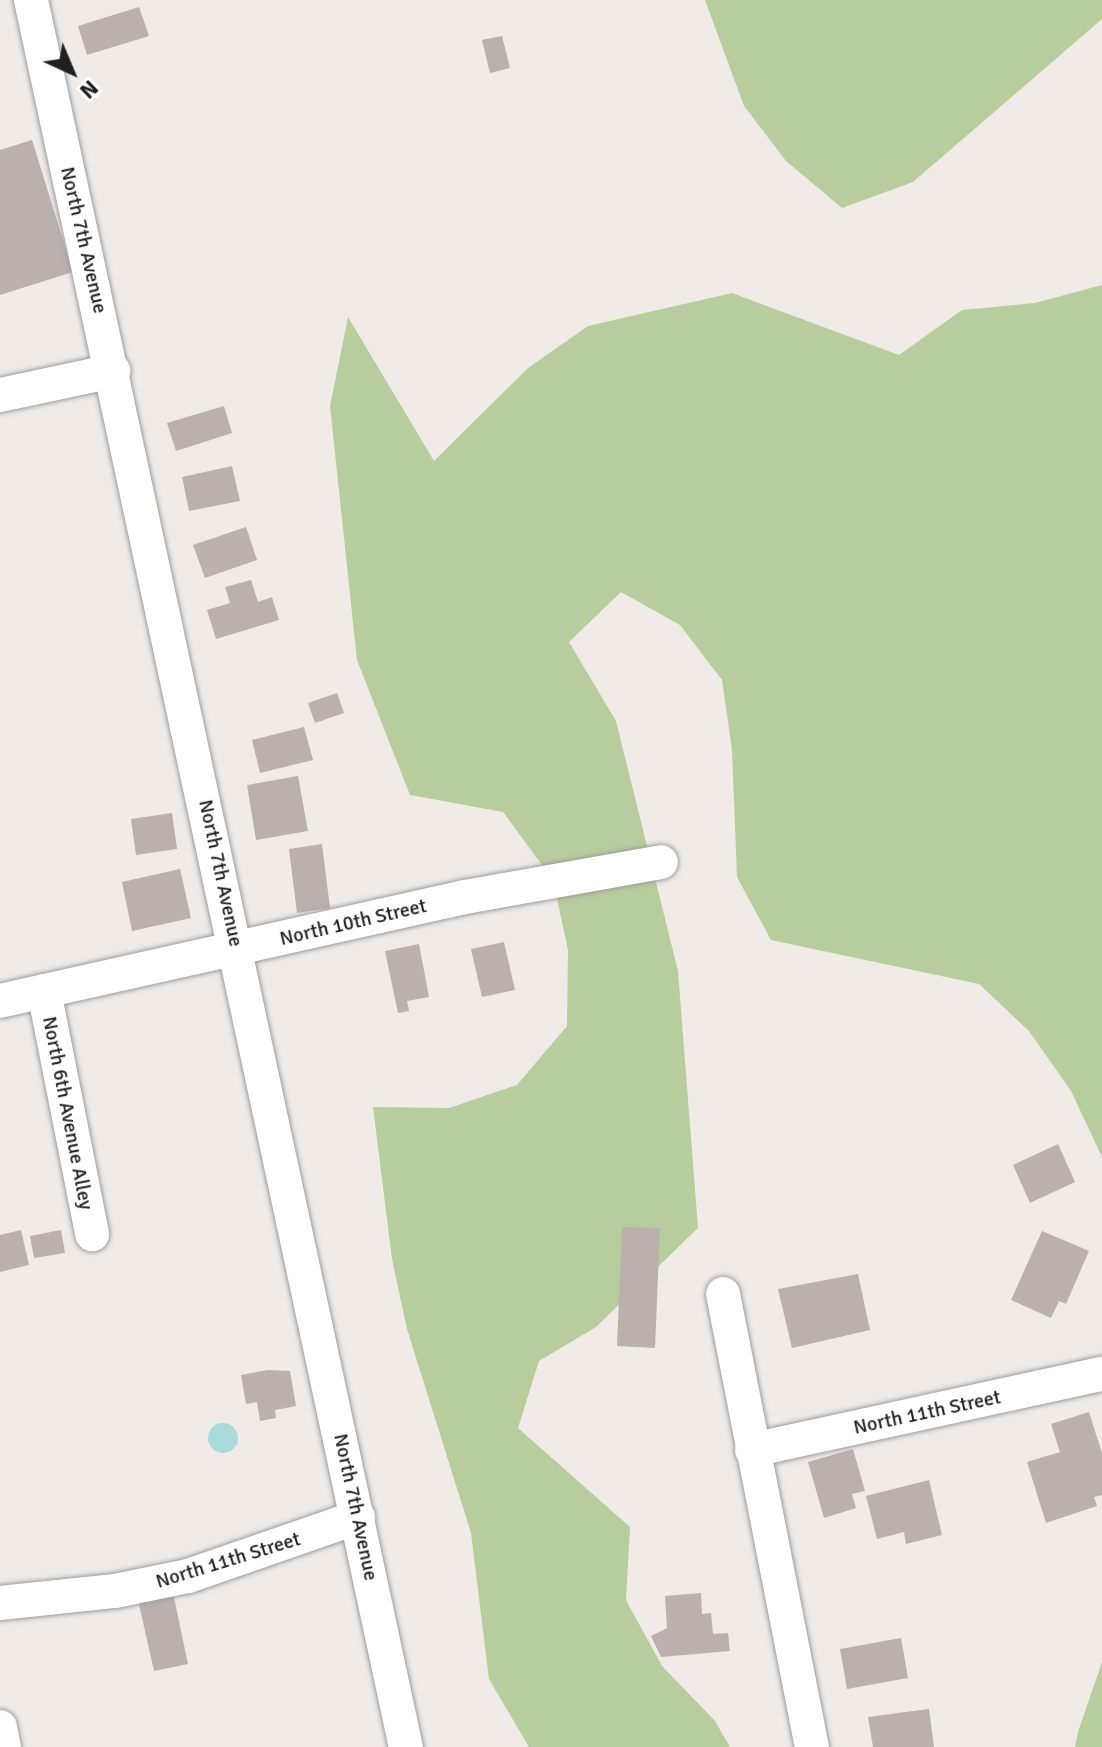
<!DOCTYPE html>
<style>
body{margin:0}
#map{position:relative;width:1102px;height:1747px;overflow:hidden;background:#f0ebe7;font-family:Signika,sans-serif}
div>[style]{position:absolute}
.forest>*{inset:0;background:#b7cd9e}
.water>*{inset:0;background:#aadbdb}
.round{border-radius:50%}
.building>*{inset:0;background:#bab0ad}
.roads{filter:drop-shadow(0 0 2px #9d9d9d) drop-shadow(0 0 2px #9d9d9d)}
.minor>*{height:34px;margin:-17px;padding:0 17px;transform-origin:17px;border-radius:17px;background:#fff}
span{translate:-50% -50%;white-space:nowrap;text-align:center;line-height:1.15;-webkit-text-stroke:6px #fff;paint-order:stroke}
.street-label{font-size:20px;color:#202020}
.north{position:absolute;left:32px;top:32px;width:80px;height:80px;-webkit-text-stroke:6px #fff;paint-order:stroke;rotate:136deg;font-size:22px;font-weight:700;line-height:32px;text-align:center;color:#202020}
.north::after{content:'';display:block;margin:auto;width:28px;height:36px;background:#202020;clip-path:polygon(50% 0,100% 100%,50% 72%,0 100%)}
</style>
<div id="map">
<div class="forest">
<div style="clip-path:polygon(705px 0,1102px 0,1102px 19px,913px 182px,842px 208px,786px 161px,744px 106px)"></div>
<div style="clip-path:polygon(1102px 285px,1102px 1157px,1071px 1091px,1029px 1031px,979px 984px,771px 940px,737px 877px,732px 750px,722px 680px,680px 625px,621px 592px,569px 642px,616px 721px,678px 971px,698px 1228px,596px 1327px,539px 1361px,518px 1428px,630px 1527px,626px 1600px,662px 1666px,715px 1721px,730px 1747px,529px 1747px,489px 1679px,471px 1533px,407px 1329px,392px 1259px,373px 1107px,449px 1108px,517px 1085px,567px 1026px,568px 950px,553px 880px,503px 812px,410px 795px,357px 660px,330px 406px,348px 317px,434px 461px,528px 368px,588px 326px,732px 293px,899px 355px,962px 310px,1035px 303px)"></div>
<div style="clip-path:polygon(1102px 1662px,1102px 1747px,1075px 1747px,1078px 1732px)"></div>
</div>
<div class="water">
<div class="round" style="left:208px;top:1423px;width:30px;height:30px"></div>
</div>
<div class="building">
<div style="clip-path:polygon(139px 7px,149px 36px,87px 55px,78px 26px)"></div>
<div style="clip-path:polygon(502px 36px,510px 68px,490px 73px,482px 40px)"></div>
<div style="clip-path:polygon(32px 140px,73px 272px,0 295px,0 150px)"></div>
<div style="clip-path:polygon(224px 406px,232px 433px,176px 451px,167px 423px)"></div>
<div style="clip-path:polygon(232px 466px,240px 501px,189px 511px,182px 477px)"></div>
<div style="clip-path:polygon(246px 527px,257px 560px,205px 578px,193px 545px)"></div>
<div style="clip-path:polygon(251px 580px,258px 602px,272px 597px,279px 620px,216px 639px,207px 610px,230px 603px,225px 587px)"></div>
<div style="clip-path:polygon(337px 693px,344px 713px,315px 723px,308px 703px)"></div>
<div style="clip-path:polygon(304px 727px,313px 760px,260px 773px,252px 740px)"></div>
<div style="clip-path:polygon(298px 776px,308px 831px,256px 840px,247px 785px)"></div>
<div style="clip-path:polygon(172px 813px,177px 849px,136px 855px,131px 819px)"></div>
<div style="clip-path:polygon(322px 844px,330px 908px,297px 913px,289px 849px)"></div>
<div style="clip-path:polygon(180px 869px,191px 918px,132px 931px,122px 882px)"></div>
<div style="clip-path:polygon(504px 942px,515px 990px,482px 997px,471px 949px)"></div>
<div style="clip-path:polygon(419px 944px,429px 997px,407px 1001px,409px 1011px,398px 1013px,385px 951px)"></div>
<div style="clip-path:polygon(1058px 1144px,1075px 1182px,1030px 1203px,1013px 1165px)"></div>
<div style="clip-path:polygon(622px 1227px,660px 1228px,655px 1348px,617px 1346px)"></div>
<div style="clip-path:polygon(21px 1230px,29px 1265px,0 1272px,0 1235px)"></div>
<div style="clip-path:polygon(61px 1230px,65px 1253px,34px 1258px,30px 1236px)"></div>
<div style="clip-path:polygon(1042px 1231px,1089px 1251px,1066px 1304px,1059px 1301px,1051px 1318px,1011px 1300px)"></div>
<div style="clip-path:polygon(858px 1274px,870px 1330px,792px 1348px,778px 1289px)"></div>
<div style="clip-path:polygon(268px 1370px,290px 1371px,296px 1406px,275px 1410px,276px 1418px,260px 1421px,257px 1402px,246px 1404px,241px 1375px)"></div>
<div style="clip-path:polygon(1089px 1412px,1102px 1453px,1102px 1495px,1094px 1497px,1097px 1506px,1046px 1523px,1027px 1462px,1060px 1452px,1051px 1424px)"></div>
<div style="clip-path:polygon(853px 1449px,865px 1491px,852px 1494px,856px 1508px,824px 1518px,808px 1462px)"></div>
<div style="clip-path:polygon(929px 1480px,942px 1535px,906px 1544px,904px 1532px,877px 1539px,866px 1496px)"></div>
<div style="clip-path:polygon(173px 1593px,188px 1664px,154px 1671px,138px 1600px)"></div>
<div style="clip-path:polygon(701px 1593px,702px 1614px,711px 1613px,713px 1634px,728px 1633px,730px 1651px,661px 1657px,651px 1636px,667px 1628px,665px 1596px)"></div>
<div style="clip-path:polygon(901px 1638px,908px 1678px,847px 1689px,840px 1649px)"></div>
<div style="clip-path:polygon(929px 1709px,934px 1747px,873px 1747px,868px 1717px)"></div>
</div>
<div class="roads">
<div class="minor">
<div style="left:31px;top:0;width:1787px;rotate:77.89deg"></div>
<div style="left:0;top:395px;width:116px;rotate:-12deg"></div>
<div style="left:44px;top:991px;width:248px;rotate:78.8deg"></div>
<div style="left:0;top:1001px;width:476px;rotate:-12.6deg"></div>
<div style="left:465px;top:897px;width:199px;rotate:-10.1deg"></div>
<div style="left:723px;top:1294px;width:462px;rotate:78.9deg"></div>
<div style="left:752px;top:1450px;width:358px;rotate:-12.3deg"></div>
<div style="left:0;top:1603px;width:116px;rotate:-6deg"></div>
<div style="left:115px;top:1591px;width:75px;rotate:-11.6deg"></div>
<div style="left:188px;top:1576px;width:180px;rotate:-19.1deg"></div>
<div style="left:0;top:1727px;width:20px;rotate:79deg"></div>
</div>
</div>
<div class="street-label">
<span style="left:84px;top:240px;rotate:77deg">North 7th Avenue</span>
<span style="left:221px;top:873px;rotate:78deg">North 7th Avenue</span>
<span style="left:353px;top:922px;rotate:-13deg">North 10th Street</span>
<span style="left:68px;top:1113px;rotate:79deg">North 6th Avenue Alley</span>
<span style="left:927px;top:1412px;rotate:-12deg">North 11th Street</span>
<span style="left:356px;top:1507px;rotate:78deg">North 7th Avenue</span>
<span style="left:228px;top:1560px;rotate:-17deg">North 11th Street</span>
</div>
<div class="north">N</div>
</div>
